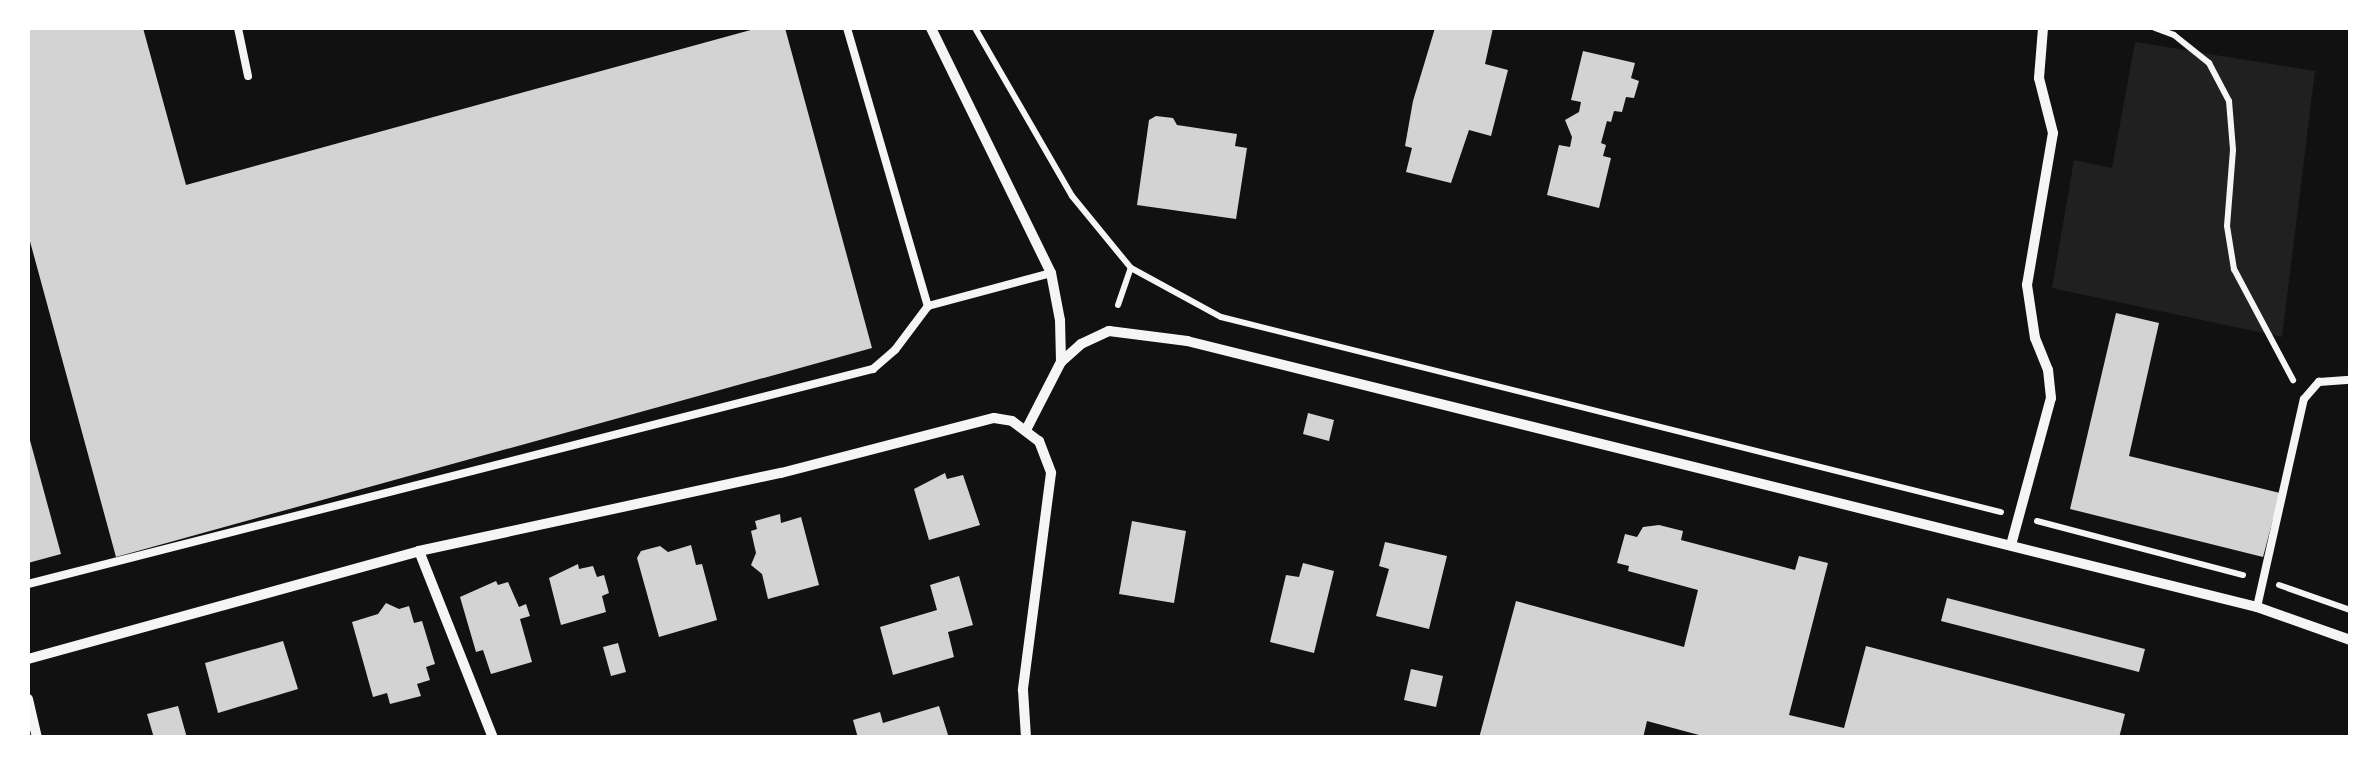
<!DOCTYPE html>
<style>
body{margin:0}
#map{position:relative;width:2378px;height:765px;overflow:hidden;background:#111;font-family:Ubuntu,sans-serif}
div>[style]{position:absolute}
.green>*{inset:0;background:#202020}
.building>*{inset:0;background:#d3d3d3}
.path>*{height:6px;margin:-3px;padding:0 3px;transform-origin:3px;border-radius:3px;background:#f5f5f5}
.service>*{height:8px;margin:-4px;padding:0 4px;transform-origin:4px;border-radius:4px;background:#f5f5f5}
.minor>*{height:10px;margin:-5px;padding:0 5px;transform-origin:5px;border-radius:5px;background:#f5f5f5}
span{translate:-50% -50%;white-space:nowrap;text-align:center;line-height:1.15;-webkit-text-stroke:10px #fff;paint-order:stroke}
.frame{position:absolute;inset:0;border:30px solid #fff;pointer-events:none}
</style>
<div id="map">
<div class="green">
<div style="clip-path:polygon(2135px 42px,2315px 71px,2282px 337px,2052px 288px,2074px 160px,2112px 168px)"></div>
</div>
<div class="building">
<div style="clip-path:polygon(28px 28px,143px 28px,186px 185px,758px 28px,785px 28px,872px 348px,116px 557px,28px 234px)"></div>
<div style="clip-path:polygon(1435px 28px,1493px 28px,1485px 64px,1508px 70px,1491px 136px,1469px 130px,1451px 183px,1406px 172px,1412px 148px,1405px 146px,1413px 101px)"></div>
<div style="clip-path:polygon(1583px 51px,1635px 63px,1631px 78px,1639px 81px,1634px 98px,1626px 97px,1622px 112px,1614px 111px,1611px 122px,1607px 121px,1601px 143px,1606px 145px,1603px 156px,1611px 158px,1599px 208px,1547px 195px,1559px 145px,1570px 147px,1572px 137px,1565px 120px,1579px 112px,1581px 102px,1571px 100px)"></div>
<div style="clip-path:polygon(1156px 116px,1173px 118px,1177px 125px,1237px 134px,1235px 146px,1247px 148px,1236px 219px,1137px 205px,1149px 120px)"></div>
<div style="clip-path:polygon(2116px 313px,2159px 323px,2129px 456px,2280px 493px,2263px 557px,2070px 509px)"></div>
<div style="clip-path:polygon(1308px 413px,1334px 420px,1329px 441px,1303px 434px)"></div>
<div style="clip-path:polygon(28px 433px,61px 554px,28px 563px)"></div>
<div style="clip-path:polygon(945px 473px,947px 479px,963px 475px,980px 525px,929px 540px,914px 489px)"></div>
<div style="clip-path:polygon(780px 514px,781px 523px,801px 517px,819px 585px,768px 599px,762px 574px,751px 565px,756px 553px,751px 531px,757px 529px,755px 521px)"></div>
<div style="clip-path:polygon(1132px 521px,1186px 531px,1174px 603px,1119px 594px)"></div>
<div style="clip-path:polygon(1659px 525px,1683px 531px,1681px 540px,1795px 570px,1799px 556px,1828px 563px,1789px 715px,1844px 728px,1866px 646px,2125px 714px,2119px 738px,1710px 738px,1647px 721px,1643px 738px,1479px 738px,1516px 601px,1684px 647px,1698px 590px,1628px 571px,1629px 566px,1617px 563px,1625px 534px,1637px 537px,1643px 527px)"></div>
<div style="clip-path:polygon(1385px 542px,1447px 556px,1429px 629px,1376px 616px,1389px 569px,1379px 566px)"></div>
<div style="clip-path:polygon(691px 545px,696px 565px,702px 564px,717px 620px,659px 637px,637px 558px,641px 551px,660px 546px,668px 552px)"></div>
<div style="clip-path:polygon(1303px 563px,1334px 571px,1314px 653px,1270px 642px,1286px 575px,1299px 577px)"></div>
<div style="clip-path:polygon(578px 564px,579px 569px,593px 566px,597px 577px,604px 575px,609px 593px,602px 596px,606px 612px,561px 625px,549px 578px)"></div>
<div style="clip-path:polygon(959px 576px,973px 625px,948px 632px,954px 657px,893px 675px,880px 627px,937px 610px,930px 585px)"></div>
<div style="clip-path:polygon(496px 581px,498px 585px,508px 582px,519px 607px,526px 604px,530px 616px,520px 619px,532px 662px,491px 674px,483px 650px,476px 652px,460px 597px)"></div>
<div style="clip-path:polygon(1947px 598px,2145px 649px,2139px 672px,1941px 621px)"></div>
<div style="clip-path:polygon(386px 603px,399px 609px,409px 606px,414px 623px,422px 621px,435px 664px,426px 667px,430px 680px,417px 684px,421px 696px,390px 704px,387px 693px,373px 697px,352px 622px,378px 614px)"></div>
<div style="clip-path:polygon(283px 641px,298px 689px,218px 713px,205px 663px)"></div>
<div style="clip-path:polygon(618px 643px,626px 672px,611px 676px,603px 647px)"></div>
<div style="clip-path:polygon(1411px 669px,1443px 676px,1436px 707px,1404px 700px)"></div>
<div style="clip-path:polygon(178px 706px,187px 738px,154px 738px,147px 714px)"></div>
<div style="clip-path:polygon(939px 706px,949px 738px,858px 738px,853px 720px,880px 712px,883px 723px)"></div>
</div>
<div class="path">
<div style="left:975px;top:28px;width:194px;rotate:60deg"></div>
<div style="left:1072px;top:196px;width:93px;rotate:50.7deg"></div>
<div style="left:1131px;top:268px;width:102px;rotate:28.6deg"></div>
<div style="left:1221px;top:317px;width:804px;rotate:14.04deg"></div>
<div style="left:2155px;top:28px;width:20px;rotate:20deg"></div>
<div style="left:2174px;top:35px;width:45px;rotate:38.7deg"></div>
<div style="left:2209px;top:63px;width:43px;rotate:62.2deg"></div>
<div style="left:2229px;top:101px;width:49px;rotate:85.3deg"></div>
<div style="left:2233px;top:150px;width:76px;rotate:94.5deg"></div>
<div style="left:2227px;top:226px;width:44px;rotate:80.8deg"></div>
<div style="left:2234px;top:269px;width:126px;rotate:62deg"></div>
<div style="left:1118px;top:305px;width:39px;rotate:-71deg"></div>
<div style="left:2037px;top:521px;width:213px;rotate:14.7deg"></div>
<div style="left:2279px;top:585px;width:75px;rotate:19.4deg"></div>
</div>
<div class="service">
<div style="left:238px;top:28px;width:49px;rotate:78.2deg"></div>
<div style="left:847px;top:28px;width:290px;rotate:73.8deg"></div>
<div style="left:928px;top:306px;width:127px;rotate:-15deg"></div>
<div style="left:28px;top:584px;width:872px;rotate:-14.28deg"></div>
<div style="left:873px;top:369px;width:29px;rotate:-41deg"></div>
<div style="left:895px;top:350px;width:55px;rotate:-53.1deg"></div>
<div style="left:2257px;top:607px;width:213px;rotate:-77.3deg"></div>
<div style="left:2304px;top:399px;width:23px;rotate:-49deg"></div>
<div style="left:2319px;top:382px;width:31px;rotate:-4deg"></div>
</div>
<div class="minor">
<div style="left:931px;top:28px;width:273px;rotate:63.9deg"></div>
<div style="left:1051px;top:273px;width:48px;rotate:79.2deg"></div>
<div style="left:1060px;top:320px;width:42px;rotate:88.6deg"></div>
<div style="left:1026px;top:430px;width:76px;rotate:-62.8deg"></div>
<div style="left:1061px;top:362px;width:27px;rotate:-42deg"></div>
<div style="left:1081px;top:344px;width:31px;rotate:-25deg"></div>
<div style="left:1109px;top:331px;width:79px;rotate:7.3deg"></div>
<div style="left:1187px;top:341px;width:1103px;rotate:13.96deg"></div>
<div style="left:2257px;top:607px;width:99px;rotate:19.5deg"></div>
<div style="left:2011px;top:545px;width:152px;rotate:-74.8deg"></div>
<div style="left:2051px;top:398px;width:28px;rotate:-96deg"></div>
<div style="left:2048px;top:370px;width:35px;rotate:-112deg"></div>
<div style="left:2035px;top:338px;width:54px;rotate:-98.6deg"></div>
<div style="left:2027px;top:285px;width:154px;rotate:-80.3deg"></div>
<div style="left:2053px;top:133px;width:57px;rotate:-104.3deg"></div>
<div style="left:2039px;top:78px;width:50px;rotate:-85.4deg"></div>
<div style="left:419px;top:551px;width:201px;rotate:68.4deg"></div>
<div style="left:28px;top:659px;width:406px;rotate:-15.4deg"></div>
<div style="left:419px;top:551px;width:370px;rotate:-12.2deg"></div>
<div style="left:781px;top:473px;width:220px;rotate:-14.5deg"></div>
<div style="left:994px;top:418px;width:18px;rotate:9deg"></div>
<div style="left:1012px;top:421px;width:34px;rotate:37deg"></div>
<div style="left:1039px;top:441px;width:34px;rotate:69deg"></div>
<div style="left:1051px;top:473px;width:219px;rotate:97.4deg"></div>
<div style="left:1023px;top:690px;width:48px;rotate:86.4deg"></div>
<div style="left:28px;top:699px;width:40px;rotate:77deg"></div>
</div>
<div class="frame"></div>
</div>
